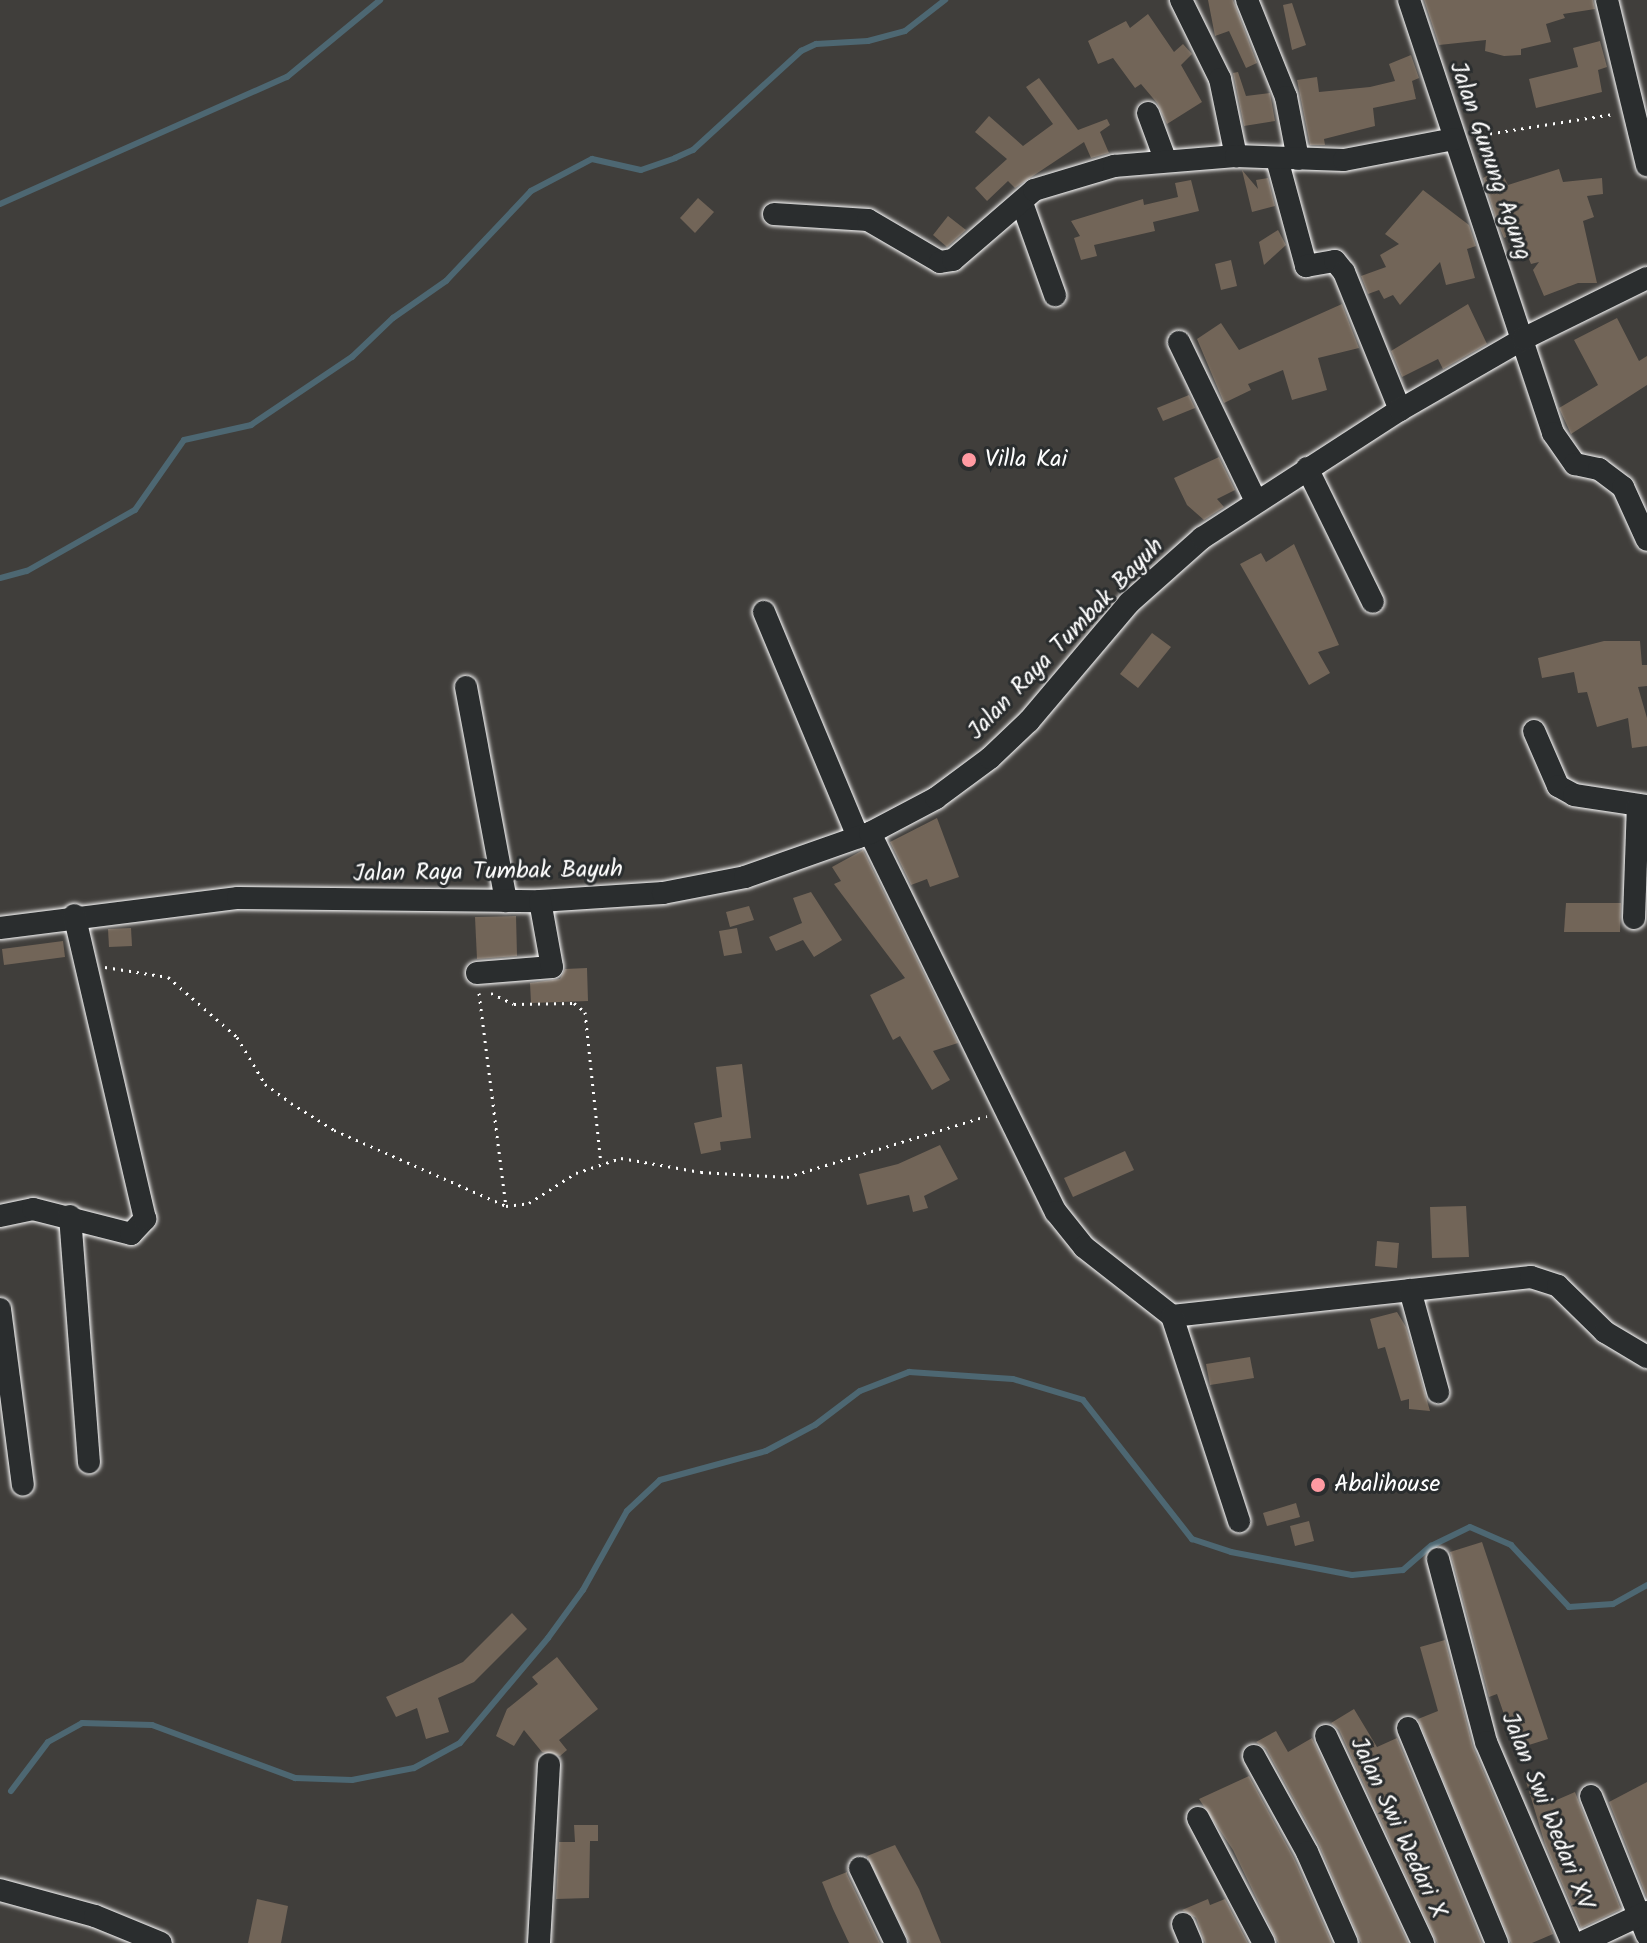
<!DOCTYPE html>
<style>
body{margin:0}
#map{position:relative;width:1647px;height:1943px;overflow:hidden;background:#403e3b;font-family:Kalam,sans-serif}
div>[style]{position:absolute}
.stream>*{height:6px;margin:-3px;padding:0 3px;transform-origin:3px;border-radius:3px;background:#4d6772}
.building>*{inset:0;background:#726558}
.path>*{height:3px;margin-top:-1.5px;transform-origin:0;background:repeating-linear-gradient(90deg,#fff 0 2px,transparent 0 8px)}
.roads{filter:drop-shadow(0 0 2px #fff) drop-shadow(0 0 2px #fff)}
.minor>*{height:22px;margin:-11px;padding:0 11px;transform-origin:11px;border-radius:11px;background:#2a2d2e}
.dots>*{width:22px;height:22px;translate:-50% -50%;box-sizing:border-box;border:4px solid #2a2d2e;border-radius:50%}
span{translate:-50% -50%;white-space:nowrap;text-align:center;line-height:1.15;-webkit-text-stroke:6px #2a2d2e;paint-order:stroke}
.street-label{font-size:24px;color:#fff}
.poi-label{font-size:24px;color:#fff}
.left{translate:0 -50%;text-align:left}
</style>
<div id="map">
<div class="stream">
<div style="left:0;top:204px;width:314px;rotate:-23.9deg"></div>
<div style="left:287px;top:77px;width:121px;rotate:-39.6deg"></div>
<div style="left:0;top:578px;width:28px;rotate:-15deg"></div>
<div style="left:27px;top:571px;width:124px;rotate:-29.5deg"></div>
<div style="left:135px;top:510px;width:85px;rotate:-55deg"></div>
<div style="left:184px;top:440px;width:69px;rotate:-12.6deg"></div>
<div style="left:251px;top:425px;width:122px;rotate:-34deg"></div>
<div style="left:352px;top:357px;width:57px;rotate:-43.6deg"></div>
<div style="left:393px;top:318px;width:65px;rotate:-34.9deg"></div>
<div style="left:446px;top:281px;width:124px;rotate:-46.6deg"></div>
<div style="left:531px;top:191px;width:69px;rotate:-27.7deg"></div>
<div style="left:592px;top:159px;width:50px;rotate:12.7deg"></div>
<div style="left:641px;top:170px;width:36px;rotate:-19deg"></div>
<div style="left:675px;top:158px;width:20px;rotate:-24deg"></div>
<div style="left:693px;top:150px;width:147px;rotate:-42.5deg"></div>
<div style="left:801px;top:51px;width:17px;rotate:-25deg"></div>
<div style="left:816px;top:44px;width:52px;rotate:-3.3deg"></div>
<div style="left:868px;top:41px;width:38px;rotate:-15deg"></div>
<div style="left:905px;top:31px;width:51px;rotate:-37.8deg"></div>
<div style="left:11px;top:1791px;width:61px;rotate:-52.9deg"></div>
<div style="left:48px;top:1742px;width:39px;rotate:-29deg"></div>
<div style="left:82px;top:1723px;width:70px;rotate:1.6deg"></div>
<div style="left:152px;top:1725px;width:153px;rotate:20.3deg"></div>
<div style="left:295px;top:1778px;width:57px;rotate:2deg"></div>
<div style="left:352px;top:1780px;width:63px;rotate:-11deg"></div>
<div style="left:414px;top:1768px;width:52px;rotate:-28.5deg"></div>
<div style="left:460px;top:1743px;width:137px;rotate:-50deg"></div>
<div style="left:548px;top:1638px;width:59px;rotate:-53.9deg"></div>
<div style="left:583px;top:1590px;width:90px;rotate:-60.9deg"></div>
<div style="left:627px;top:1511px;width:45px;rotate:-43.2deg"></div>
<div style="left:660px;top:1480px;width:110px;rotate:-15.3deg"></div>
<div style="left:766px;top:1451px;width:55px;rotate:-28deg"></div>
<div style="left:815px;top:1425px;width:56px;rotate:-37.1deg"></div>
<div style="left:860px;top:1391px;width:53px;rotate:-21.2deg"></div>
<div style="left:909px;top:1372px;width:104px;rotate:3.9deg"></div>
<div style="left:1013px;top:1379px;width:73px;rotate:16.7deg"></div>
<div style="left:1083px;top:1400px;width:177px;rotate:51.9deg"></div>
<div style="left:1192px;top:1539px;width:41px;rotate:18.4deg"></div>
<div style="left:1231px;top:1552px;width:123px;rotate:10.8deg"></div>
<div style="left:1352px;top:1575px;width:51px;rotate:-5.6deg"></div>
<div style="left:1403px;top:1570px;width:37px;rotate:-41deg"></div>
<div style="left:1431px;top:1546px;width:43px;rotate:-26deg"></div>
<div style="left:1470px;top:1527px;width:45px;rotate:23.7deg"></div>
<div style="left:1511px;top:1545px;width:85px;rotate:46.9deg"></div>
<div style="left:1569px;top:1607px;width:44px;rotate:-3.9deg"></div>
<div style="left:1613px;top:1604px;width:39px;rotate:-29deg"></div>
</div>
<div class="building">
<div style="clip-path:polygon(1208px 0,1233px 0,1257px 63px,1246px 68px,1229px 31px,1215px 36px)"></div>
<div style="clip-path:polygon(1424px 0,1593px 0,1595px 9px,1563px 14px,1565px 18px,1546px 24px,1551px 42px,1521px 49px,1521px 55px,1504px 56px,1485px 51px,1486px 40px,1439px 45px)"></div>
<div style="clip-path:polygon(1292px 3px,1306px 45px,1292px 50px,1283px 5px)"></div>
<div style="clip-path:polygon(1148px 14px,1174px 52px,1183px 44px,1192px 54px,1181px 65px,1202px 102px,1167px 124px,1157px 103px,1141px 84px,1135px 88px,1113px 58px,1098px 64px,1088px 41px,1126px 21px,1130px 28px)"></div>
<div style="clip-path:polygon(1600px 41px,1607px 67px,1598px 70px,1602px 92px,1536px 108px,1529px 79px,1578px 67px,1573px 48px)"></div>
<div style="clip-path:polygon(1411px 55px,1419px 78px,1412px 81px,1416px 99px,1373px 108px,1375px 126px,1324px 139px,1325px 145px,1310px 145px,1297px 80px,1317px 77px,1319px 92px,1370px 87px,1395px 81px,1389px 64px)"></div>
<div style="clip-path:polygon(1238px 72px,1246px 96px,1270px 93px,1275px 121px,1244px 126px,1233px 73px)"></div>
<div style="clip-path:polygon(1039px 78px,1078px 130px,1107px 119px,1110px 125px,1100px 132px,1109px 153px,1091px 158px,1084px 142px,1015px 188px,1008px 181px,987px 201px,975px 188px,1007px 159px,975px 132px,989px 116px,1023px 146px,1053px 124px,1026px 87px)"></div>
<div style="clip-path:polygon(1500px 169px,1508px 185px,1559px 169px,1563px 182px,1602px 178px,1603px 194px,1587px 196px,1594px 217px,1583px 221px,1597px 283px,1578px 283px,1544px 296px,1533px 270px,1539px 262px,1531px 264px,1518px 232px,1504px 238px,1496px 219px,1483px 178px)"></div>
<div style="clip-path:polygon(1242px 170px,1258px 189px,1256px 180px,1268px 178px,1275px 206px,1252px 212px)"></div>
<div style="clip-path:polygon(1191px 180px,1199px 211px,1153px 222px,1155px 231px,1094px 245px,1097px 256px,1081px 260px,1074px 238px,1080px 236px,1071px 221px,1143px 199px,1144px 205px,1178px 197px,1175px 183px)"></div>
<div style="clip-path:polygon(1423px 190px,1469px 225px,1476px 246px,1467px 249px,1475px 278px,1446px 285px,1440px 262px,1400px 305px,1393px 295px,1384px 299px,1379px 290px,1368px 294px,1361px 276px,1386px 267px,1380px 255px,1399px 244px,1385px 234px)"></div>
<div style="clip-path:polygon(698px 198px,714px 212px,695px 233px,680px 218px)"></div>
<div style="clip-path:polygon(948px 216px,966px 230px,947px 247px,933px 235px)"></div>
<div style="clip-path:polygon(1278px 230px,1286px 245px,1264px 265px,1259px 242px)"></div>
<div style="clip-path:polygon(1231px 260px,1237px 286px,1221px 290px,1215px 264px)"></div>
<div style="clip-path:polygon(1342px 304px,1359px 348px,1318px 358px,1327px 390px,1292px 400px,1283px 370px,1248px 384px,1251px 390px,1224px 403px,1197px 339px,1221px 323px,1239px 350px)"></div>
<div style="clip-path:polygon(1468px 304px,1487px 344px,1443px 369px,1438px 359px,1402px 377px,1391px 351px)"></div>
<div style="clip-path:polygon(1617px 318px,1639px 361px,1647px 356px,1647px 385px,1571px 434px,1559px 408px,1598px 385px,1574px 340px)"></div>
<div style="clip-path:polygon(1189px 395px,1195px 408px,1163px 421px,1157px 408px)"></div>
<div style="clip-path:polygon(1219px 457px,1235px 490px,1217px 499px,1224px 507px,1204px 520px,1187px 505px,1174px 478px)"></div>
<div style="clip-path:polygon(1294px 544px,1339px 645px,1318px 652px,1330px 673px,1309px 685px,1240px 564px,1261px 553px,1266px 562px)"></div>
<div style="clip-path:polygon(1152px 633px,1171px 647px,1138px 688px,1120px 674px)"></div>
<div style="clip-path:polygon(1604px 641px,1640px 641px,1642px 665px,1647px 665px,1647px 686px,1638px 687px,1647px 718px,1647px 746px,1632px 748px,1628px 718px,1597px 727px,1587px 692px,1578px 693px,1574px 672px,1542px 678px,1538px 658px)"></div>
<div style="clip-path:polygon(937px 818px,959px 877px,930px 887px,927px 879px,911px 885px,890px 842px)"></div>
<div style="clip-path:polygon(863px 850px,958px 1043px,933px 1051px,950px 1080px,932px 1090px,900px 1036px,893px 1040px,870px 995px,905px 978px,834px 884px,841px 881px,832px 867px)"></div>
<div style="clip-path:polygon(811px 892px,842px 940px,814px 957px,803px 940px,776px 951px,769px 937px,802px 923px,793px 898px)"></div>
<div style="clip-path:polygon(1566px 903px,1621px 903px,1620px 932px,1564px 932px)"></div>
<div style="clip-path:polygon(749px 906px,754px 920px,730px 927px,726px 912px)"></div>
<div style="clip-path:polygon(516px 916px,517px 956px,477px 959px,475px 917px)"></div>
<div style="clip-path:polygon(131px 928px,132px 946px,109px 947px,108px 929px)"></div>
<div style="clip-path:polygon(737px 928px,742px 953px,724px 956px,719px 931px)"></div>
<div style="clip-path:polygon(63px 941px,65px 957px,4px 965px,2px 949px)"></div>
<div style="clip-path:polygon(587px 968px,588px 1001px,531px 1003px,530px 983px,560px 979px,565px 969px)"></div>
<div style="clip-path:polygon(742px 1064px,751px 1138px,720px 1142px,721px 1150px,701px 1154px,694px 1123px,722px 1117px,716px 1067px)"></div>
<div style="clip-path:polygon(940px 1145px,958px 1179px,924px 1196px,928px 1208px,913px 1212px,909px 1195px,867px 1205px,859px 1174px,898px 1164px)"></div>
<div style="clip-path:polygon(1125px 1151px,1134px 1170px,1073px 1197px,1064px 1178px)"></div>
<div style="clip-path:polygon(1466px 1206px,1469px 1257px,1432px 1258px,1430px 1207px)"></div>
<div style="clip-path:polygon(1377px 1241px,1399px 1243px,1397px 1268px,1375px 1266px)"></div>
<div style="clip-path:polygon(1397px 1312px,1406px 1327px,1430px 1411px,1409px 1409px,1409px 1399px,1401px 1401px,1385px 1347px,1378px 1349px,1370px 1319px)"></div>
<div style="clip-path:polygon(1250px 1357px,1254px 1378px,1210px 1385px,1206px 1364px)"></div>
<div style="clip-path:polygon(1296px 1503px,1300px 1517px,1267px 1526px,1263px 1513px)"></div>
<div style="clip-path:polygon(1309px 1521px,1314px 1541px,1295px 1546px,1290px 1526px)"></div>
<div style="clip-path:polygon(1482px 1542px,1548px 1739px,1516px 1749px,1497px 1694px,1489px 1697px,1450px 1552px)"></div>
<div style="clip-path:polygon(512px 1613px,527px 1629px,474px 1682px,438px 1698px,449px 1732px,426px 1739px,417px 1708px,396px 1717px,386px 1697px,463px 1662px)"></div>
<div style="clip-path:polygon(1445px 1640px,1473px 1747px,1553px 1934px,1532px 1943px,1511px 1943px,1418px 1719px,1438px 1711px,1420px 1647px)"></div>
<div style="clip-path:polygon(557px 1657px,598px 1709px,559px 1740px,567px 1750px,560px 1756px,542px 1752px,524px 1730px,514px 1746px,496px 1736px,507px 1709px,538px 1684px,532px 1677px)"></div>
<div style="clip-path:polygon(1354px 1709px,1377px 1747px,1397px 1738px,1482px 1943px,1437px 1943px,1339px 1730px,1331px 1723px)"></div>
<div style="clip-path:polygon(1276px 1731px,1288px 1752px,1312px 1738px,1408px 1943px,1361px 1943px,1319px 1845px,1266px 1749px,1256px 1742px)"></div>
<div style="clip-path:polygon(1539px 1773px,1552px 1802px,1575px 1792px,1621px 1909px,1581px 1928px,1545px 1844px,1525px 1778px)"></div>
<div style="clip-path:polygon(1249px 1776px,1294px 1858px,1332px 1943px,1278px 1943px,1233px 1850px,1199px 1799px)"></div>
<div style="clip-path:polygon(1647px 1782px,1647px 1898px,1609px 1802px)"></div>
<div style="clip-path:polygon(574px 1825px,598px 1825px,598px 1841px,590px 1841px,589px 1898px,556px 1899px,559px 1842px,575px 1842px)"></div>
<div style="clip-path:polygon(895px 1845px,919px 1889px,941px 1943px,910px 1943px,867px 1856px)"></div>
<div style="clip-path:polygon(847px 1872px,847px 1874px,880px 1943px,849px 1943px,833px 1909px,822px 1882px)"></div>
<div style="clip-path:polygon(257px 1899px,288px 1906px,281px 1943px,248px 1943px)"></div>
<div style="clip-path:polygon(1208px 1899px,1210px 1905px,1225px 1899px,1248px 1943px,1205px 1943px,1196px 1918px,1182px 1910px)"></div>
</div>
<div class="path">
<div style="left:1474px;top:136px;width:141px;rotate:-9deg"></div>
<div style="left:105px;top:967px;width:64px;rotate:9deg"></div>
<div style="left:168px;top:977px;width:91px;rotate:41deg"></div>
<div style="left:237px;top:1037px;width:55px;rotate:59.2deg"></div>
<div style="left:265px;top:1084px;width:32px;rotate:36deg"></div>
<div style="left:291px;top:1103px;width:51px;rotate:32.1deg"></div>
<div style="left:334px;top:1130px;width:188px;rotate:23.8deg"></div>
<div style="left:506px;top:1206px;width:23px;rotate:-7deg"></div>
<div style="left:529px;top:1203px;width:56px;rotate:-32.6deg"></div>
<div style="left:576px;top:1173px;width:47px;rotate:-18.4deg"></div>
<div style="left:621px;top:1158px;width:81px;rotate:9.9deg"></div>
<div style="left:701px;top:1172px;width:86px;rotate:3.3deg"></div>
<div style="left:787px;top:1177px;width:209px;rotate:-17deg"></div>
<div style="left:479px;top:993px;width:215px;rotate:82.8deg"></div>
<div style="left:491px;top:993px;width:25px;rotate:26deg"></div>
<div style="left:514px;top:1004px;width:60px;rotate:-1deg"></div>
<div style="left:574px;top:1003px;width:14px;rotate:39deg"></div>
<div style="left:585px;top:1012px;width:152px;rotate:84deg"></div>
</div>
<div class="roads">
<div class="minor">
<div style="left:1181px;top:0;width:88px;rotate:63.7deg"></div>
<div style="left:1220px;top:79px;width:79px;rotate:78.3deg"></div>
<div style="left:1247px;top:0;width:105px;rotate:68.1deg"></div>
<div style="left:1286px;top:97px;width:63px;rotate:79deg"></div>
<div style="left:1409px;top:0;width:456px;rotate:71.6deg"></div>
<div style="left:1553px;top:433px;width:38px;rotate:55deg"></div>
<div style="left:1575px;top:464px;width:25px;rotate:12deg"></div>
<div style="left:1599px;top:469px;width:30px;rotate:37deg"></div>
<div style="left:1623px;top:487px;width:58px;rotate:65.6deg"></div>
<div style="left:1607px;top:0;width:170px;rotate:76.4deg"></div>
<div style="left:1148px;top:113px;width:49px;rotate:69.7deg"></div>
<div style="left:1277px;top:159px;width:111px;rotate:74.8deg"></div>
<div style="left:1306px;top:266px;width:29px;rotate:-10deg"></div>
<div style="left:1335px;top:261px;width:14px;rotate:51deg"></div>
<div style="left:1344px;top:272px;width:149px;rotate:67.9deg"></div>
<div style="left:1022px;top:203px;width:98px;rotate:70.3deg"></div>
<div style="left:774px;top:214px;width:94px;rotate:3.7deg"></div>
<div style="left:868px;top:220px;width:83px;rotate:30.3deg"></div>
<div style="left:940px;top:262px;width:13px;rotate:-9deg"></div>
<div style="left:953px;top:260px;width:107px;rotate:-40.8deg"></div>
<div style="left:1034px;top:190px;width:84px;rotate:-16.7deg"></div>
<div style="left:1114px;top:166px;width:122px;rotate:-4.7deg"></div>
<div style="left:1236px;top:156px;width:108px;rotate:2.1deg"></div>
<div style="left:1344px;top:160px;width:112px;rotate:-10.8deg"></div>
<div style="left:1179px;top:342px;width:177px;rotate:64.2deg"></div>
<div style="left:1307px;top:468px;width:149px;rotate:63.8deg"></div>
<div style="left:764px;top:612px;width:244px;rotate:67.3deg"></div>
<div style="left:466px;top:687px;width:218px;rotate:79.4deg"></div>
<div style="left:1534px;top:731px;width:60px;rotate:66.4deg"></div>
<div style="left:1558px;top:786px;width:18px;rotate:29deg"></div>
<div style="left:1574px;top:795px;width:74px;rotate:8.6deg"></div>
<div style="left:870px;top:833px;width:422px;rotate:63.9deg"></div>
<div style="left:1056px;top:1212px;width:45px;rotate:51.3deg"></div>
<div style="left:1084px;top:1247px;width:112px;rotate:38.1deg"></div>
<div style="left:1172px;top:1316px;width:361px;rotate:-6.2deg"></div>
<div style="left:1531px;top:1277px;width:28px;rotate:18deg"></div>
<div style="left:1558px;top:1286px;width:66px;rotate:44.4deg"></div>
<div style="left:1605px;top:1332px;width:49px;rotate:30.8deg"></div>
<div style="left:1634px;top:918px;width:113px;rotate:-88deg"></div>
<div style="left:0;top:928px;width:240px;rotate:-7.2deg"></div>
<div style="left:238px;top:898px;width:302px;rotate:0.6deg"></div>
<div style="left:540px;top:901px;width:123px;rotate:-3.7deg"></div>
<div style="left:663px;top:893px;width:84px;rotate:-11deg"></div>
<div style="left:745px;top:877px;width:133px;rotate:-19.4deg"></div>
<div style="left:870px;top:833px;width:75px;rotate:-27.9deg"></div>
<div style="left:936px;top:798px;width:67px;rotate:-36.5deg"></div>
<div style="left:990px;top:758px;width:54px;rotate:-43.5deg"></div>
<div style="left:1029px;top:721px;width:155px;rotate:-49.7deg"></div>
<div style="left:1129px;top:603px;width:98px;rotate:-41.7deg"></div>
<div style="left:1202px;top:538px;width:236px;rotate:-32.9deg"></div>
<div style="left:1400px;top:410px;width:142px;rotate:-30deg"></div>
<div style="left:1523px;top:339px;width:138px;rotate:-26.2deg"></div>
<div style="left:477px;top:973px;width:75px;rotate:-4.6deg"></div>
<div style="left:552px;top:967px;width:67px;rotate:-100.3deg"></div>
<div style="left:0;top:1216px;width:34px;rotate:-12deg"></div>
<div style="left:33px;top:1209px;width:101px;rotate:14.3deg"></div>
<div style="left:131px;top:1234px;width:21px;rotate:-47deg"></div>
<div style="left:145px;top:1219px;width:312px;rotate:-103.1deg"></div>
<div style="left:70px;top:1216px;width:247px;rotate:85.6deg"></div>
<div style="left:1410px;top:1290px;width:106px;rotate:74.6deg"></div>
<div style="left:0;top:1309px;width:177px;rotate:82.6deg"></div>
<div style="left:1172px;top:1316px;width:216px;rotate:71.9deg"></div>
<div style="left:1438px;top:1559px;width:189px;rotate:75.3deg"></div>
<div style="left:1486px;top:1742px;width:219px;rotate:66.8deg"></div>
<div style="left:1408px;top:1728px;width:233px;rotate:67.5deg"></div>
<div style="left:1326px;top:1736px;width:229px;rotate:64.9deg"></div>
<div style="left:1254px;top:1756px;width:110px;rotate:61.1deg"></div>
<div style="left:1307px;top:1852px;width:99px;rotate:66.3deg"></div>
<div style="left:1591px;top:1796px;width:150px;rotate:68.1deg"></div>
<div style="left:1198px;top:1818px;width:141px;rotate:62.2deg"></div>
<div style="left:860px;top:1868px;width:83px;rotate:64.4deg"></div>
<div style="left:0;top:1890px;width:98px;rotate:15.3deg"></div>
<div style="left:95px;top:1916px;width:71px;rotate:22.2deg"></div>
<div style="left:1183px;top:1924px;width:21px;rotate:67deg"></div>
<div style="left:539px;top:1943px;width:179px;rotate:-86.8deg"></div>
<div style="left:1581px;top:1943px;width:73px;rotate:-25.2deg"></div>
</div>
</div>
<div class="dots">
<div style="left:969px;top:460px;background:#ff9aa2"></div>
<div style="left:1318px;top:1485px;background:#ff9aa2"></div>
</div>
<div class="street-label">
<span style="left:1490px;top:161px;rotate:71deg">Jalan Gunung Agung</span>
<span style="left:1066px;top:639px;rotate:-46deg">Jalan Raya Tumbak Bayuh</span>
<span style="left:488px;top:872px;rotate:-1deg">Jalan Raya Tumbak Bayuh</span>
<span style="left:1547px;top:1811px;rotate:68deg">Jalan Swi Wedari XV</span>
<span style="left:1398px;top:1828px;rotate:65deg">Jalan Swi Wedari X</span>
</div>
<div class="poi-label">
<span class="left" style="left:985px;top:460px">Villa Kai</span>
<span class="left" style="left:1334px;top:1485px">Abalihouse</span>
</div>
</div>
